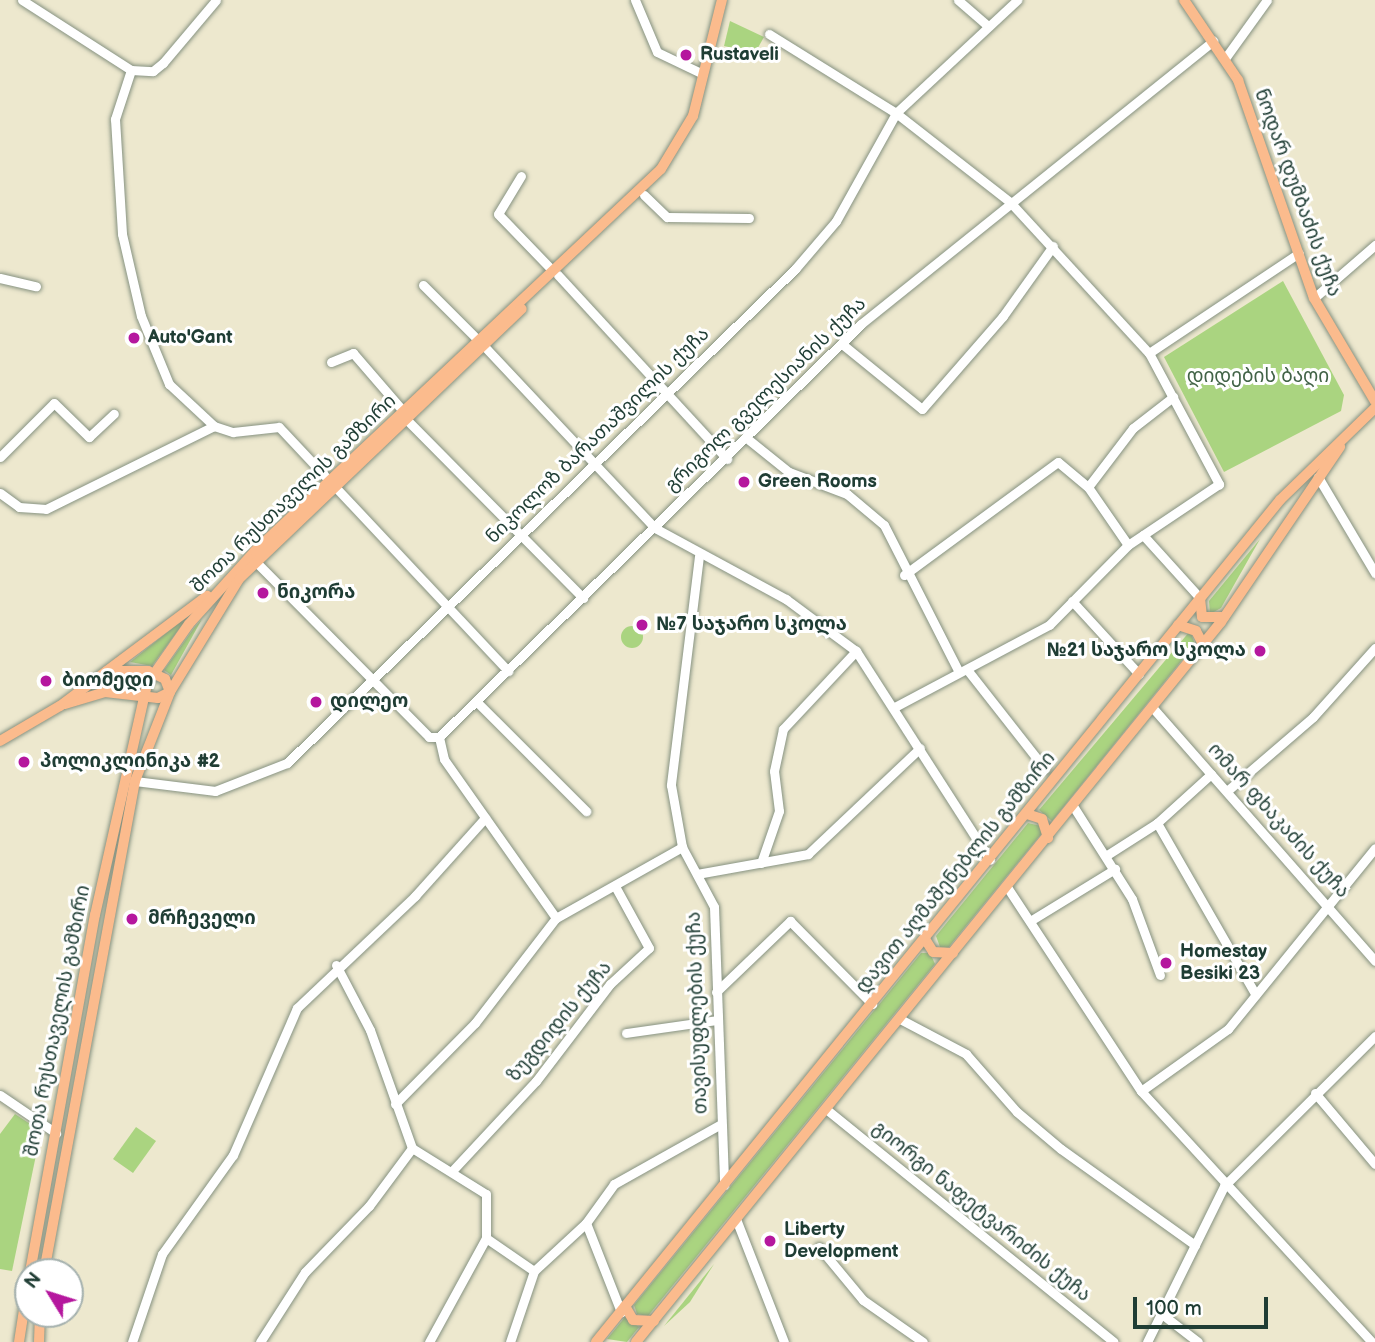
<!DOCTYPE html>
<meta charset="utf-8">
<style>
body{margin:0}
#map{position:relative;width:1375px;height:1342px;overflow:hidden;background:#ede8ce;font-family:"Balsamiq Sans","Noto Sans Georgian",sans-serif}
div>[style]{position:absolute}
.green>*{inset:0;background:#aad480}
.round{border-radius:50%}
.roads{filter:drop-shadow(0 0 2px #869281) drop-shadow(0 0 2px #869281)}
.minor>*{height:9px;margin:-4.5px;padding:0 4.5px;transform-origin:4.5px;border-radius:4.5px;background:#fff}
.major>*{height:10px;margin:-5px;padding:0 5px;transform-origin:5px;border-radius:5px;background:#fbbb8d}
.dots>*{width:19px;height:19px;translate:-50% -50%;box-sizing:border-box;border:4px solid #fff;border-radius:50%}
span{translate:-50% -50%;white-space:nowrap;text-align:center;line-height:1.15;-webkit-text-stroke:6px #fff;paint-order:stroke}
.poi-label{font-size:19px;color:#1f3d34;font-weight:700}
.left{translate:0 -50%;text-align:left}
.right{translate:-100% -50%;text-align:right}
.street-label{font-size:19px;color:#1f3d34}
.park-label{font-size:19px;color:#426347}
.north{position:absolute;left:14px;top:1258px;width:70px;height:70px;box-sizing:border-box;background:#fff;border:2px solid #a5b1ae;border-radius:50%;rotate:308deg;font-size:19px;font-weight:700;line-height:28px;text-align:center;color:#1f3d34}
.north::after{content:'';display:block;margin:auto;width:24px;height:32px;background:#b5179e;clip-path:polygon(50% 0,100% 100%,50% 72%,0 100%)}
.scale{position:absolute;left:1133px;top:1297px;width:135px;height:32px;box-sizing:border-box;border:4px solid #1f3d34;border-top:0;padding-left:9px;font-size:21px;line-height:24px;white-space:nowrap;color:#1f3d34;-webkit-text-stroke:5px #fff;paint-order:stroke}
</style>
<div id="map">
<div class="green">
<div style="clip-path:polygon(730px 21px,764px 37px,755px 53px,724px 46px)"></div>
<div style="clip-path:polygon(1283px 281px,1344px 395px,1341px 411px,1224px 472px,1164px 357px)"></div>
<div style="clip-path:polygon(1260px 539px,1221px 608px,1210px 614px,1209px 601px)"></div>
<div style="clip-path:polygon(189px 615px,152px 666px,130px 662px)"></div>
<div style="clip-path:polygon(202px 619px,171px 675px,164px 670px,194px 628px)"></div>
<div class="round" style="left:621px;top:626px;width:22px;height:22px"></div>
<div style="clip-path:polygon(1190px 631px,1195px 644px,1052px 821px,1039px 810px)"></div>
<div style="clip-path:polygon(1028px 823px,1041px 826px,1042px 833px,948px 948px,940px 947px,936px 936px)"></div>
<div style="clip-path:polygon(921px 953px,930px 953px,935px 964px,648px 1316px,637px 1314px,634px 1305px)"></div>
<div style="clip-path:polygon(15px 1114px,41px 1131px,12px 1271px,0 1269px,0 1134px)"></div>
<div style="clip-path:polygon(136px 1127px,156px 1141px,133px 1173px,113px 1159px)"></div>
<div style="clip-path:polygon(714px 1264px,690px 1302px,664px 1326px)"></div>
<div style="clip-path:polygon(625px 1317px,639px 1327px,627px 1342px,607px 1339px)"></div>
</div>
<div class="roads">
<div class="minor">
<div style="left:22px;top:0;width:130px;rotate:32.7deg"></div>
<div style="left:131px;top:70px;width:52px;rotate:108.1deg"></div>
<div style="left:115px;top:119px;width:115px;rotate:86.5deg"></div>
<div style="left:122px;top:234px;width:84px;rotate:77deg"></div>
<div style="left:141px;top:316px;width:74px;rotate:67.6deg"></div>
<div style="left:169px;top:384px;width:62px;rotate:43deg"></div>
<div style="left:214px;top:426px;width:20px;rotate:18deg"></div>
<div style="left:233px;top:432px;width:46px;rotate:-6.2deg"></div>
<div style="left:279px;top:427px;width:335px;rotate:46.8deg"></div>
<div style="left:635px;top:0;width:56px;rotate:67.1deg"></div>
<div style="left:657px;top:52px;width:51px;rotate:25.6deg"></div>
<div style="left:958px;top:0;width:40px;rotate:41deg"></div>
<div style="left:769px;top:34px;width:150px;rotate:31.9deg"></div>
<div style="left:896px;top:113px;width:145px;rotate:38deg"></div>
<div style="left:1010px;top:202px;width:205px;rotate:47.4deg"></div>
<div style="left:1149px;top:353px;width:149px;rotate:61.9deg"></div>
<div style="left:1219px;top:484px;width:110px;rotate:146.2deg"></div>
<div style="left:1128px;top:545px;width:112px;rotate:134.6deg"></div>
<div style="left:1049px;top:625px;width:174px;rotate:152deg"></div>
<div style="left:1226px;top:57px;width:70px;rotate:-54.3deg"></div>
<div style="left:131px;top:70px;width:22px;rotate:3deg"></div>
<div style="left:153px;top:71px;width:13px;rotate:-39deg"></div>
<div style="left:163px;top:63px;width:82px;rotate:-49.9deg"></div>
<div style="left:521px;top:176px;width:44px;rotate:121.2deg"></div>
<div style="left:498px;top:214px;width:79px;rotate:46deg"></div>
<div style="left:644px;top:195px;width:32px;rotate:44deg"></div>
<div style="left:667px;top:217px;width:82px;rotate:0.7deg"></div>
<div style="left:558px;top:275px;width:250px;rotate:47.4deg"></div>
<div style="left:0;top:278px;width:37px;rotate:13deg"></div>
<div style="left:423px;top:285px;width:78px;rotate:45deg"></div>
<div style="left:1314px;top:298px;width:81px;rotate:-41deg"></div>
<div style="left:842px;top:344px;width:103px;rotate:39.1deg"></div>
<div style="left:922px;top:409px;width:123px;rotate:-48.9deg"></div>
<div style="left:1003px;top:316px;width:86px;rotate:-54.5deg"></div>
<div style="left:484px;top:346px;width:250px;rotate:46.8deg"></div>
<div style="left:655px;top:528px;width:149px;rotate:28.5deg"></div>
<div style="left:786px;top:599px;width:87px;rotate:36.6deg"></div>
<div style="left:856px;top:651px;width:248px;rotate:57.3deg"></div>
<div style="left:1149px;top:353px;width:180px;rotate:-33.7deg"></div>
<div style="left:331px;top:362px;width:24px;rotate:-22deg"></div>
<div style="left:353px;top:353px;width:77px;rotate:49.2deg"></div>
<div style="left:406px;top:419px;width:252px;rotate:45.3deg"></div>
<div style="left:749px;top:440px;width:51px;rotate:38.7deg"></div>
<div style="left:789px;top:472px;width:62px;rotate:20.8deg"></div>
<div style="left:847px;top:494px;width:48px;rotate:40deg"></div>
<div style="left:884px;top:525px;width:161px;rotate:63deg"></div>
<div style="left:0;top:457px;width:76px;rotate:-45deg"></div>
<div style="left:54px;top:403px;width:49px;rotate:44.2deg"></div>
<div style="left:89px;top:437px;width:34px;rotate:-43deg"></div>
<div style="left:1318px;top:477px;width:112px;rotate:59.3deg"></div>
<div style="left:1088px;top:487px;width:74px;rotate:-52.7deg"></div>
<div style="left:1133px;top:428px;width:51px;rotate:-37.8deg"></div>
<div style="left:0;top:493px;width:24px;rotate:36deg"></div>
<div style="left:19px;top:507px;width:27px;rotate:4deg"></div>
<div style="left:46px;top:509px;width:187px;rotate:-26.3deg"></div>
<div style="left:1143px;top:535px;width:85px;rotate:47.9deg"></div>
<div style="left:699px;top:556px;width:231px;rotate:97deg"></div>
<div style="left:671px;top:785px;width:63px;rotate:79.9deg"></div>
<div style="left:682px;top:847px;width:68px;rotate:61.9deg"></div>
<div style="left:714px;top:907px;width:278px;rotate:87.9deg"></div>
<div style="left:256px;top:562px;width:246px;rotate:45.3deg"></div>
<div style="left:429px;top:737px;width:10px"></div>
<div style="left:904px;top:575px;width:191px;rotate:-36.3deg"></div>
<div style="left:1058px;top:462px;width:39px;rotate:40deg"></div>
<div style="left:1088px;top:487px;width:70px;rotate:55.4deg"></div>
<div style="left:1072px;top:601px;width:99px;rotate:47.5deg"></div>
<div style="left:969px;top:672px;width:123px;rotate:51.9deg"></div>
<div style="left:476px;top:701px;width:156px;rotate:45deg"></div>
<div style="left:1152px;top:707px;width:338px;rotate:48.7deg"></div>
<div style="left:135px;top:781px;width:81px;rotate:7.1deg"></div>
<div style="left:215px;top:791px;width:77px;rotate:-21.3deg"></div>
<div style="left:287px;top:763px;width:709px;rotate:-44.2deg"></div>
<div style="left:795px;top:269px;width:63px;rotate:-49.5deg"></div>
<div style="left:836px;top:221px;width:124px;rotate:-60.9deg"></div>
<div style="left:896px;top:113px;width:166px;rotate:-43deg"></div>
<div style="left:1227px;top:791px;width:113px;rotate:-40.7deg"></div>
<div style="left:1313px;top:717px;width:93px;rotate:-48.1deg"></div>
<div style="left:1073px;top:806px;width:110px;rotate:57.6deg"></div>
<div style="left:1132px;top:899px;width:81px;rotate:69.8deg"></div>
<div style="left:1157px;top:823px;width:198px;rotate:60.1deg"></div>
<div style="left:1107px;top:855px;width:59px;rotate:-32.6deg"></div>
<div style="left:1157px;top:823px;width:73px;rotate:-42.2deg"></div>
<div style="left:761px;top:863px;width:55px;rotate:-70.9deg"></div>
<div style="left:779px;top:811px;width:40px;rotate:-97.1deg"></div>
<div style="left:774px;top:771px;width:43px;rotate:-77.9deg"></div>
<div style="left:783px;top:729px;width:107px;rotate:-46.9deg"></div>
<div style="left:697px;top:874px;width:113px;rotate:-10.2deg"></div>
<div style="left:808px;top:854px;width:154px;rotate:-43.4deg"></div>
<div style="left:1007px;top:887px;width:244px;rotate:56.7deg"></div>
<div style="left:1141px;top:1091px;width:341px;rotate:47.4deg"></div>
<div style="left:556px;top:918px;width:194px;rotate:-125.2deg"></div>
<div style="left:444px;top:759px;width:23px;rotate:-103deg"></div>
<div style="left:439px;top:737px;width:590px;rotate:-44.38deg"></div>
<div style="left:861px;top:324px;width:452px;rotate:-38.8deg"></div>
<div style="left:1030px;top:921px;width:100px;rotate:-31.5deg"></div>
<div style="left:336px;top:965px;width:73px;rotate:62.4deg"></div>
<div style="left:370px;top:1030px;width:125px;rotate:70.4deg"></div>
<div style="left:412px;top:1148px;width:87px;rotate:31.9deg"></div>
<div style="left:486px;top:1194px;width:44px;rotate:90deg"></div>
<div style="left:486px;top:1238px;width:119px;rotate:118.7deg"></div>
<div style="left:716px;top:992px;width:103px;rotate:-43.8deg"></div>
<div style="left:790px;top:921px;width:117px;rotate:45.3deg"></div>
<div style="left:900px;top:1019px;width:75px;rotate:27.9deg"></div>
<div style="left:966px;top:1054px;width:77px;rotate:48.7deg"></div>
<div style="left:1017px;top:1112px;width:57px;rotate:40.1deg"></div>
<div style="left:1061px;top:1149px;width:165px;rotate:35.6deg"></div>
<div style="left:626px;top:1033px;width:92px;rotate:-8.1deg"></div>
<div style="left:1141px;top:1091px;width:107px;rotate:-35.5deg"></div>
<div style="left:1228px;top:1029px;width:233px;rotate:-50.9deg"></div>
<div style="left:1315px;top:1093px;width:93px;rotate:49.8deg"></div>
<div style="left:0;top:1095px;width:68px;rotate:34.2deg"></div>
<div style="left:395px;top:1104px;width:114px;rotate:-45.4deg"></div>
<div style="left:475px;top:1023px;width:133px;rotate:-52.4deg"></div>
<div style="left:556px;top:918px;width:145px;rotate:-29.4deg"></div>
<div style="left:826px;top:1109px;width:370px;rotate:39deg"></div>
<div style="left:452px;top:1171px;width:123px;rotate:-47deg"></div>
<div style="left:536px;top:1081px;width:122px;rotate:-52.7deg"></div>
<div style="left:610px;top:984px;width:53px;rotate:-42.7deg"></div>
<div style="left:649px;top:948px;width:68px;rotate:-118.8deg"></div>
<div style="left:736px;top:1219px;width:132px;rotate:68.7deg"></div>
<div style="left:586px;top:1223px;width:96px;rotate:68.5deg"></div>
<div style="left:486px;top:1238px;width:58px;rotate:34.5deg"></div>
<div style="left:819px;top:1247px;width:69px;rotate:50.3deg"></div>
<div style="left:863px;top:1300px;width:73px;rotate:35deg"></div>
<div style="left:1163px;top:1315px;width:44px;rotate:37.6deg"></div>
<div style="left:132px;top:1342px;width:93px;rotate:-71.2deg"></div>
<div style="left:162px;top:1254px;width:122px;rotate:-54.4deg"></div>
<div style="left:233px;top:1155px;width:160px;rotate:-66.5deg"></div>
<div style="left:297px;top:1008px;width:163px;rotate:-43.5deg"></div>
<div style="left:415px;top:896px;width:105px;rotate:-48.1deg"></div>
<div style="left:260px;top:1342px;width:83px;rotate:-57.3deg"></div>
<div style="left:305px;top:1272px;width:92px;rotate:-45.9deg"></div>
<div style="left:369px;top:1206px;width:72px;rotate:-53.4deg"></div>
<div style="left:510px;top:1342px;width:75px;rotate:-71.3deg"></div>
<div style="left:534px;top:1271px;width:71px;rotate:-42.7deg"></div>
<div style="left:586px;top:1223px;width:48px;rotate:-54.3deg"></div>
<div style="left:614px;top:1184px;width:120px;rotate:-29.3deg"></div>
<div style="left:1147px;top:1342px;width:174px;rotate:-63.7deg"></div>
<div style="left:1224px;top:1186px;width:213px;rotate:-44.8deg"></div>
</div>
<div class="major">
<div style="left:1184px;top:0;width:97px;rotate:56deg"></div>
<div style="left:1238px;top:80px;width:231px;rotate:70.8deg"></div>
<div style="left:1314px;top:298px;width:120px;rotate:59.4deg"></div>
<div style="left:1200px;top:598px;width:19px;rotate:84deg"></div>
<div style="left:1202px;top:617px;width:22px"></div>
<div style="left:1178px;top:625px;width:19px;rotate:18deg"></div>
<div style="left:1196px;top:631px;width:15px;rotate:62deg"></div>
<div style="left:107px;top:671px;width:41px"></div>
<div style="left:148px;top:671px;width:19px;rotate:25deg"></div>
<div style="left:165px;top:679px;width:14px;rotate:69deg"></div>
<div style="left:65px;top:704px;width:42px;rotate:-16.7deg"></div>
<div style="left:105px;top:692px;width:53px;rotate:6.5deg"></div>
<div style="left:158px;top:698px;width:13px;rotate:-27deg"></div>
<div style="left:0;top:741px;width:69px;rotate:-30.3deg"></div>
<div style="left:60px;top:706px;width:184px;rotate:-36.8deg"></div>
<div style="left:1027px;top:814px;width:16px;rotate:18deg"></div>
<div style="left:1042px;top:819px;width:20px;rotate:72deg"></div>
<div style="left:925px;top:939px;width:15px;rotate:58deg"></div>
<div style="left:933px;top:952px;width:20px;rotate:3deg"></div>
<div style="left:30px;top:1272px;width:363px;rotate:-79.7deg"></div>
<div style="left:95px;top:915px;width:237px;rotate:-77.3deg"></div>
<div style="left:147px;top:684px;width:73px;rotate:-55deg"></div>
<div style="left:189px;top:624px;width:98px;rotate:-47.9deg"></div>
<div style="left:255px;top:551px;width:557px;rotate:-43.26deg"></div>
<div style="left:661px;top:169px;width:62px;rotate:-58.9deg"></div>
<div style="left:693px;top:116px;width:120px;rotate:-76deg"></div>
<div style="left:44px;top:1272px;width:499px;rotate:-79.5deg"></div>
<div style="left:135px;top:781px;width:96px;rotate:-68.5deg"></div>
<div style="left:170px;top:692px;width:132px;rotate:-58.6deg"></div>
<div style="left:239px;top:579px;width:391px;rotate:-43.7deg"></div>
<div style="left:625px;top:1306px;width:16px;rotate:60deg"></div>
<div style="left:633px;top:1320px;width:21px;rotate:3deg"></div>
<div style="left:19px;top:1342px;width:59px;rotate:-81.2deg"></div>
<div style="left:39px;top:1342px;width:28px;rotate:-88deg"></div>
<div style="left:596px;top:1342px;width:1085px;rotate:-50.91deg"></div>
<div style="left:1280px;top:500px;width:132px;rotate:-44.1deg"></div>
<div style="left:636px;top:1342px;width:928px;rotate:-50.91deg"></div>
<div style="left:1221px;top:622px;width:212px;rotate:-55.8deg"></div>
</div>
</div>
<div class="dots">
<div style="left:686px;top:55px;background:#b5179e"></div>
<div style="left:134px;top:338px;background:#b5179e"></div>
<div style="left:744px;top:482px;background:#b5179e"></div>
<div style="left:263px;top:593px;background:#b5179e"></div>
<div style="left:642px;top:625px;background:#b5179e"></div>
<div style="left:1260px;top:651px;background:#b5179e"></div>
<div style="left:46px;top:681px;background:#b5179e"></div>
<div style="left:316px;top:702px;background:#b5179e"></div>
<div style="left:24px;top:762px;background:#b5179e"></div>
<div style="left:132px;top:919px;background:#b5179e"></div>
<div style="left:1166px;top:963px;background:#b5179e"></div>
<div style="left:770px;top:1241px;background:#b5179e"></div>
</div>
<div class="poi-label">
<span class="left" style="left:700px;top:55px">Rustaveli</span>
<span class="left" style="left:148px;top:338px">Auto'Gant</span>
<span class="left" style="left:758px;top:482px">Green Rooms</span>
<span class="left" style="left:277px;top:593px">ნიკორა</span>
<span class="left" style="left:656px;top:625px">№7 საჯარო სკოლა</span>
<span class="right" style="left:1246px;top:651px">№21 საჯარო სკოლა</span>
<span class="left" style="left:62px;top:681px">ბიომედი</span>
<span class="left" style="left:330px;top:702px">დილეო</span>
<span class="left" style="left:40px;top:762px">პოლიკლინიკა #2</span>
<span class="left" style="left:148px;top:919px">მრჩეველი</span>
<span class="left" style="left:1180px;top:963px">Homestay<br>Besiki 23</span>
<span class="left" style="left:784px;top:1241px">Liberty<br>Development</span>
</div>
<div class="street-label">
<span style="left:1297px;top:193px;rotate:70deg">ნოდარ დუმბაძის ქუჩა</span>
<span style="left:766px;top:395px;rotate:-44deg">გრიგოლ გველესიანის ქუჩა</span>
<span style="left:598px;top:436px;rotate:-44deg">ნიკოლოზ ბარათაშვილის ქუჩა</span>
<span style="left:294px;top:494px;rotate:-44deg">შოთა რუსთაველის გამზირი</span>
<span style="left:1278px;top:821px;rotate:48deg">ომარ ფხაკაძის ქუჩა</span>
<span style="left:956px;top:873px;rotate:-51deg">დავით აღმაშენებლის გამზირი</span>
<span style="left:698px;top:1013px;rotate:-92deg">თავისუფლების ქუჩა</span>
<span style="left:58px;top:1021px;rotate:-79deg">შოთა რუსთაველის გამზირი</span>
<span style="left:560px;top:1022px;rotate:-50deg">ზუგდიდის ქუჩა</span>
<span style="left:981px;top:1212px;rotate:39deg">გიორგი ნაფეტვარიძის ქუჩა</span>
</div>
<div class="park-label">
<span style="left:1258px;top:377px">დიდების ბაღი</span>
</div>
<div class="north">N</div>
<div class="scale">100 m</div>
</div>
